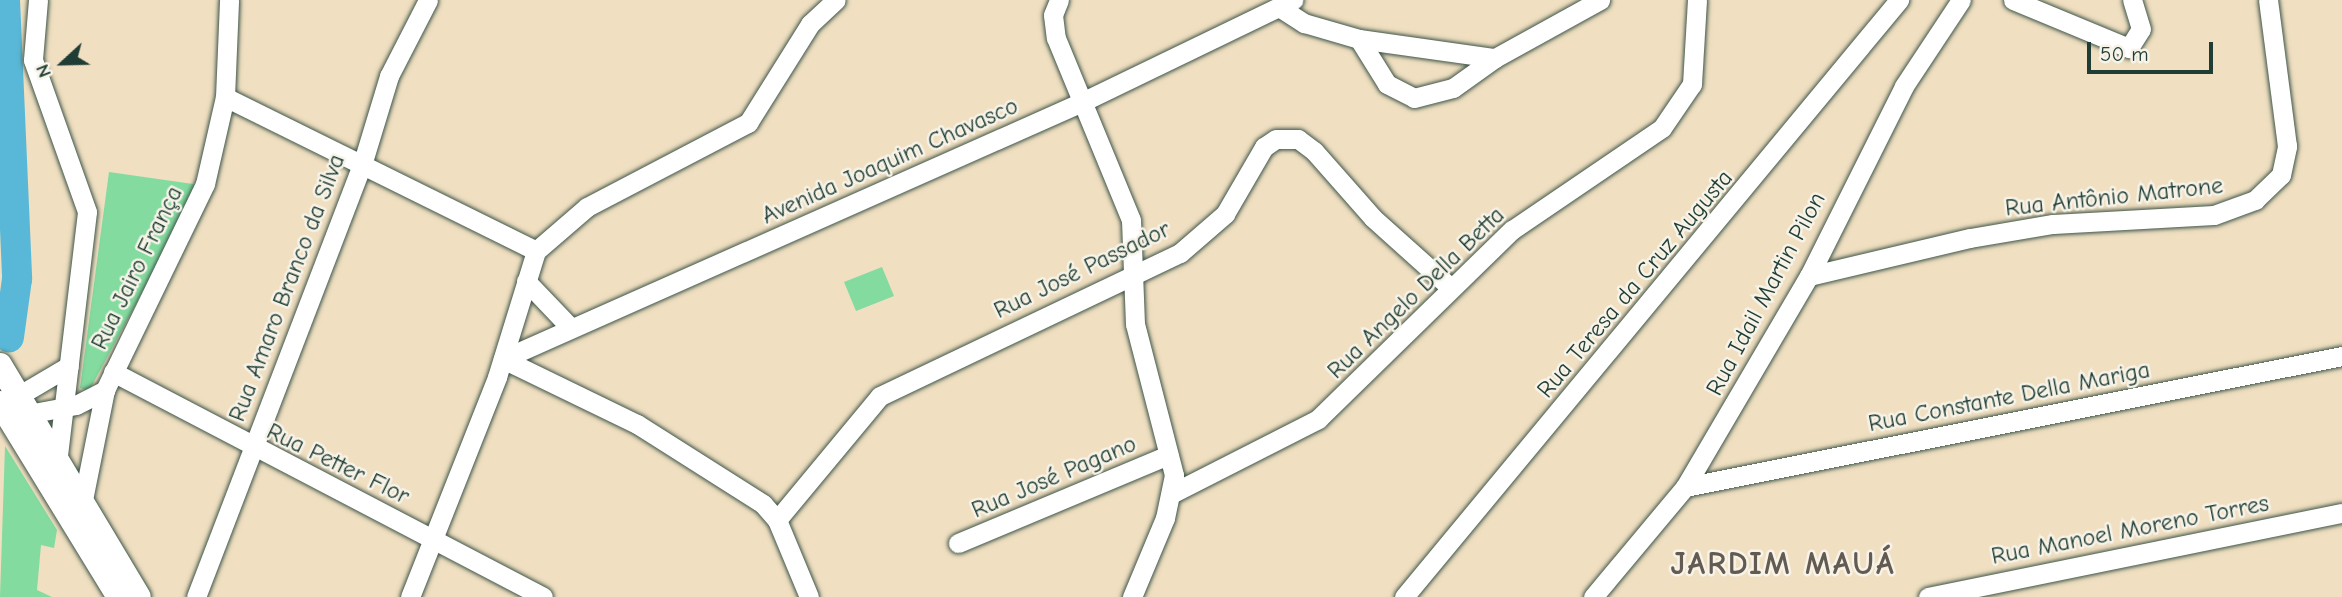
<!DOCTYPE html>
<meta charset="utf-8">
<style>
body{margin:0}
#map{position:relative;width:2342px;height:597px;overflow:hidden;background:#f0dfc1;font-family:"Comic Neue",sans-serif}
div>[style]{position:absolute}
.green>*{inset:0;background:#83db9f}
.river>*{height:30px;margin:-15px;padding:0 15px;transform-origin:15px;border-radius:15px;background:#59b8d7}
.roads{filter:drop-shadow(0 0 2px #3e5549) drop-shadow(0 0 2px #3e5549)}
.minor>*{height:19px;margin:-9.5px;padding:0 9.5px;transform-origin:9.5px;border-radius:9.5px;background:#fff}
.major>*{height:24px;margin:-12px;padding:0 12px;transform-origin:12px;border-radius:12px;background:#fff}
span{translate:-50% -50%;white-space:nowrap;text-align:center;line-height:1.15;-webkit-text-stroke:5px #f7f3e8;paint-order:stroke}
.street-label{font-size:24px;color:#1f3d34}
.district-label{font-size:32px;color:#635b52;font-weight:700;letter-spacing:2px}
.north{position:absolute;left:28px;top:28px;width:70px;height:70px;-webkit-text-stroke:5px #f7f3e8;paint-order:stroke;rotate:248deg;font-size:19px;font-weight:700;line-height:28px;text-align:center;color:#1f3d34}
.north::after{content:'';display:block;margin:auto;width:24px;height:32px;background:#1f3d34;clip-path:polygon(50% 0,100% 100%,50% 72%,0 100%)}
.scale{position:absolute;left:2087px;top:42px;width:126px;height:32px;box-sizing:border-box;border:4px solid #1f3d34;border-top:0;padding-left:9px;font-size:21px;line-height:24px;white-space:nowrap;color:#1f3d34;-webkit-text-stroke:5px #f7f3e8;paint-order:stroke}
</style>
<div id="map">
<div class="green">
<div style="clip-path:polygon(109px 172px,200px 185px,89px 391px,80px 388px)"></div>
<div style="clip-path:polygon(882px 267px,894px 296px,856px 311px,844px 282px)"></div>
<div style="clip-path:polygon(5px 446px,57px 530px,54px 548px,41px 545px,37px 590px,52px 597px,0 597px)"></div>
</div>
<div class="river">
<div style="left:5px;top:0;width:279px;rotate:87.5deg"></div>
<div style="left:17px;top:279px;width:59px;rotate:97.9deg"></div>
</div>
<div class="roads">
<div class="minor">
<div style="left:38px;top:0;width:60px;rotate:94.8deg"></div>
<div style="left:33px;top:60px;width:161px;rotate:70.4deg"></div>
<div style="left:87px;top:212px;width:252px;rotate:96.8deg"></div>
<div style="left:1059px;top:0;width:16px;rotate:112deg"></div>
<div style="left:1053px;top:15px;width:23px;rotate:83deg"></div>
<div style="left:1056px;top:38px;width:197px;rotate:67.6deg"></div>
<div style="left:1131px;top:220px;width:104px;rotate:87.8deg"></div>
<div style="left:1135px;top:324px;width:156px;rotate:75.5deg"></div>
<div style="left:1174px;top:475px;width:44px;rotate:101.8deg"></div>
<div style="left:1165px;top:518px;width:86px;rotate:112.7deg"></div>
<div style="left:2013px;top:0;width:126px;rotate:22.5deg"></div>
<div style="left:2129px;top:48px;width:22px;rotate:-58deg"></div>
<div style="left:2141px;top:29px;width:30px;rotate:-107deg"></div>
<div style="left:1279px;top:7px;width:30px;rotate:33deg"></div>
<div style="left:1304px;top:23px;width:57px;rotate:16.2deg"></div>
<div style="left:1359px;top:39px;width:137px;rotate:8deg"></div>
<div style="left:1495px;top:58px;width:120px;rotate:-28.9deg"></div>
<div style="left:1359px;top:39px;width:53px;rotate:58.1deg"></div>
<div style="left:1387px;top:84px;width:30px;rotate:27deg"></div>
<div style="left:1414px;top:98px;width:40px;rotate:-14.4deg"></div>
<div style="left:1453px;top:88px;width:52px;rotate:-35.5deg"></div>
<div style="left:225px;top:97px;width:347px;rotate:26.3deg"></div>
<div style="left:1809px;top:276px;width:165px;rotate:-13.3deg"></div>
<div style="left:1970px;top:238px;width:84px;rotate:-9.6deg"></div>
<div style="left:2053px;top:224px;width:161px;rotate:-3.2deg"></div>
<div style="left:2214px;top:215px;width:44px;rotate:-20.1deg"></div>
<div style="left:2255px;top:200px;width:36px;rotate:-44deg"></div>
<div style="left:2281px;top:175px;width:30px;rotate:-78deg"></div>
<div style="left:2287px;top:146px;width:147px;rotate:-97.4deg"></div>
<div style="left:526px;top:281px;width:62px;rotate:46.3deg"></div>
<div style="left:503px;top:359px;width:631px;rotate:-23.93deg"></div>
<div style="left:1080px;top:103px;width:237px;rotate:-25.8deg"></div>
<div style="left:503px;top:359px;width:149px;rotate:25.9deg"></div>
<div style="left:637px;top:424px;width:149px;rotate:32.4deg"></div>
<div style="left:763px;top:504px;width:21px;rotate:49deg"></div>
<div style="left:777px;top:520px;width:83px;rotate:67.4deg"></div>
<div style="left:113px;top:372px;width:485px;rotate:27.6deg"></div>
<div style="left:18px;top:396px;width:59px;rotate:-30.5deg"></div>
<div style="left:28px;top:414px;width:49px;rotate:-10.6deg"></div>
<div style="left:76px;top:405px;width:33px;rotate:-27deg"></div>
<div style="left:1685px;top:487px;width:670px;rotate:-11.28deg"></div>
<div style="left:1173px;top:493px;width:163px;rotate:-27deg"></div>
<div style="left:1318px;top:419px;width:271px;rotate:-44.3deg"></div>
<div style="left:1512px;top:230px;width:181px;rotate:-34.2deg"></div>
<div style="left:1662px;top:128px;width:53px;rotate:-55.7deg"></div>
<div style="left:1692px;top:84px;width:84px;rotate:-86.6deg"></div>
<div style="left:82px;top:505px;width:117px;rotate:-78.7deg"></div>
<div style="left:105px;top:390px;width:229px;rotate:-64.1deg"></div>
<div style="left:205px;top:184px;width:89px;rotate:-77.1deg"></div>
<div style="left:225px;top:97px;width:97px;rotate:-87.6deg"></div>
<div style="left:777px;top:520px;width:161px;rotate:-50.3deg"></div>
<div style="left:880px;top:396px;width:332px;rotate:-25.5deg"></div>
<div style="left:1180px;top:253px;width:60px;rotate:-40.9deg"></div>
<div style="left:1225px;top:214px;width:78px;rotate:-59.8deg"></div>
<div style="left:1264px;top:147px;width:14px;rotate:-34deg"></div>
<div style="left:1276px;top:139px;width:22px"></div>
<div style="left:1298px;top:139px;width:20px;rotate:37deg"></div>
<div style="left:1314px;top:151px;width:89px;rotate:48.6deg"></div>
<div style="left:1373px;top:218px;width:105px;rotate:41.9deg"></div>
<div style="left:958px;top:543px;width:228px;rotate:-22.7deg"></div>
<div style="left:196px;top:597px;width:463px;rotate:-69deg"></div>
<div style="left:362px;top:165px;width:93px;rotate:-73.1deg"></div>
<div style="left:389px;top:76px;width:85px;rotate:-62.8deg"></div>
<div style="left:410px;top:597px;width:237px;rotate:-68.4deg"></div>
<div style="left:497px;top:377px;width:132px;rotate:-72.8deg"></div>
<div style="left:536px;top:251px;width:67px;rotate:-40.8deg"></div>
<div style="left:587px;top:207px;width:182px;rotate:-27.6deg"></div>
<div style="left:748px;top:123px;width:117px;rotate:-57.9deg"></div>
<div style="left:810px;top:24px;width:35px;rotate:-43deg"></div>
<div style="left:1404px;top:597px;width:776px;rotate:-50.34deg"></div>
<div style="left:1593px;top:597px;width:143px;rotate:-50.1deg"></div>
<div style="left:1685px;top:487px;width:245px;rotate:-59.6deg"></div>
<div style="left:1809px;top:276px;width:212px;rotate:-63.4deg"></div>
<div style="left:1904px;top:86px;width:103px;rotate:-56.5deg"></div>
<div style="left:1928px;top:597px;width:422px;rotate:-11.5deg"></div>
</div>
<div class="major">
<div style="left:0;top:365px;width:270px;rotate:59.1deg"></div>
<div style="left:0;top:403px;width:228px;rotate:58.5deg"></div>
</div>
</div>
<div class="street-label">
<span style="left:890px;top:161px;rotate:-24deg">Avenida Joaquim Chavasco</span>
<span style="left:2114px;top:197px;rotate:-6deg">Rua Antônio Matrone</span>
<span style="left:137px;top:268px;rotate:-64deg">Rua Jairo França</span>
<span style="left:1082px;top:270px;rotate:-26deg">Rua José Passador</span>
<span style="left:1635px;top:284px;rotate:-50deg">Rua Teresa da Cruz Augusta</span>
<span style="left:287px;top:288px;rotate:-69deg">Rua Amaro Branco da Silva</span>
<span style="left:1416px;top:293px;rotate:-44deg">Rua Angelo Della Betta</span>
<span style="left:1766px;top:294px;rotate:-62deg">Rua Idail Martin Pilon</span>
<span style="left:2009px;top:397px;rotate:-11deg">Rua Constante Della Mariga</span>
<span style="left:338px;top:464px;rotate:26deg">Rua Petter Flor</span>
<span style="left:1054px;top:477px;rotate:-23deg">Rua José Pagano</span>
<span style="left:2130px;top:530px;rotate:-11deg">Rua Manoel Moreno Torres</span>
</div>
<div class="district-label">
<span style="left:1783px;top:564px">JARDIM MAUÁ</span>
</div>
<div class="north">N</div>
<div class="scale">50 m</div>
</div>
